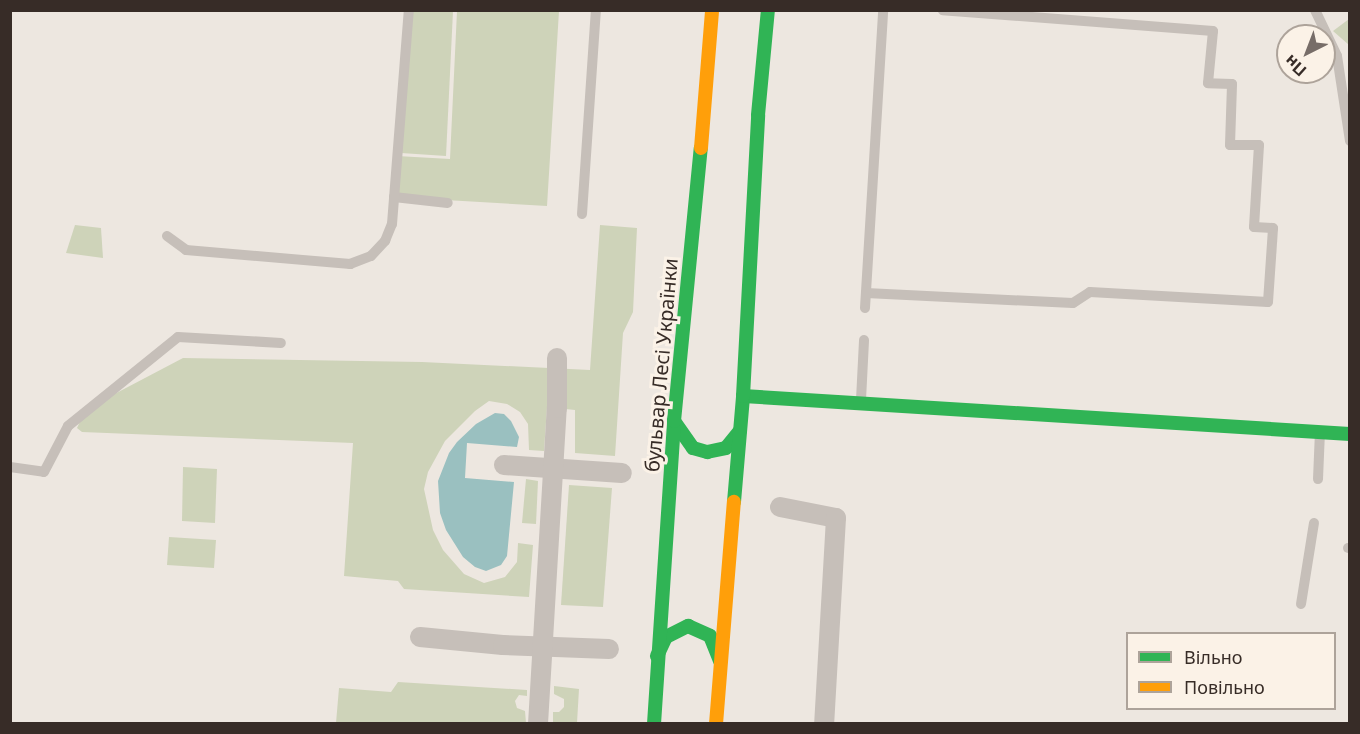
<!DOCTYPE html>
<meta charset="utf-8">
<style>
body{margin:0}
#map{position:relative;width:1360px;height:734px;overflow:hidden;background:#ede7e0;font-family:"Noto Sans",sans-serif}
div>[style]{position:absolute}
.green>*{inset:0;background:#ced3b9}
.water>*{inset:0;background:#9ac0c0}
.lane>*{height:10px;margin:-5px;padding:0 5px;transform-origin:5px;border-radius:5px;background:#c6bfb9}
.street>*{height:20px;margin:-10px;padding:0 10px;transform-origin:10px;border-radius:10px;background:#c6bfb9}
.fast>*{height:14px;margin:-7px;padding:0 7px;transform-origin:7px;border-radius:7px;background:#30b455}
.slow>*{height:14px;margin:-7px;padding:0 7px;transform-origin:7px;border-radius:7px;background:#ff9f0a}
span{translate:-50% -50%;white-space:nowrap;text-align:center;line-height:1.15;-webkit-text-stroke:6px #fbf2e7;paint-order:stroke}
.street-label{font-size:20px;color:#372c27}
.frame{position:absolute;inset:0;border:12px solid #372c27;pointer-events:none}
.legend{position:absolute;left:1126px;top:632px;width:210px;height:78px;box-sizing:border-box;background:#fbf2e7;border:2px solid #ada39a;margin:0;padding:8px 10px;list-style:none;font-size:18px;color:#372c27}
.legend li{display:flex;align-items:center;gap:12px;height:30px}
.legend b{width:30px;border:2px solid #ada39a}
.north{position:absolute;left:1276px;top:24px;width:60px;height:60px;box-sizing:border-box;background:#fbf2e7;border:2px solid #ada39a;border-radius:50%;rotate:222deg;font-size:16px;font-weight:700;line-height:24px;text-align:center;color:#372c27}
.north::after{content:'';display:block;margin:auto;width:21px;height:27px;background:#776d68;clip-path:polygon(50% 0,100% 100%,50% 72%,0 100%)}
</style>
<div id="map">
<div class="green">
<div style="clip-path:polygon(411px 11px,453px 11px,446px 156px,401px 153px)"></div>
<div style="clip-path:polygon(457px 11px,559px 11px,547px 206px,394px 197px,397px 156px,450px 159px)"></div>
<div style="clip-path:polygon(1349px 19px,1349px 45px,1333px 31px)"></div>
<div style="clip-path:polygon(75px 225px,101px 228px,103px 258px,66px 253px)"></div>
<div style="clip-path:polygon(600px 225px,637px 228px,633px 312px,623px 333px,615px 456px,575px 453px,575px 410px,547px 407px,544px 451px,529px 450px,528px 424px,520px 412px,507px 404px,489px 401px,475px 411px,445px 441px,428px 472px,424px 489px,433px 530px,443px 550px,464px 574px,484px 583px,505px 577px,517px 562px,518px 543px,533px 545px,529px 597px,404px 589px,398px 581px,344px 576px,353px 443px,82px 432px,77px 428px,86px 409px,183px 358px,422px 362px,590px 370px)"></div>
<div style="clip-path:polygon(183px 467px,217px 469px,215px 523px,182px 521px)"></div>
<div style="clip-path:polygon(526px 479px,538px 481px,536px 524px,522px 523px)"></div>
<div style="clip-path:polygon(569px 485px,612px 488px,603px 607px,561px 605px)"></div>
<div style="clip-path:polygon(169px 537px,216px 540px,214px 568px,167px 565px)"></div>
<div style="clip-path:polygon(398px 682px,527px 690px,527px 696px,519px 695px,515px 701px,517px 708px,525px 711px,526px 723px,336px 723px,339px 688px,391px 692px)"></div>
<div style="clip-path:polygon(554px 686px,579px 689px,577px 723px,553px 723px,553px 712px,559px 712px,564px 707px,564px 699px,554px 694px)"></div>
</div>
<div class="water">
<div style="clip-path:polygon(495px 413px,504px 414px,511px 421px,519px 437px,517px 447px,467px 443px,465px 478px,514px 482px,507px 556px,501px 565px,486px 571px,475px 567px,463px 557px,446px 530px,440px 513px,438px 481px,449px 453px,457px 442px,476px 424px)"></div>
</div>
<div class="lane">
<div style="left:1315px;top:10px;width:51px;rotate:64.4deg"></div>
<div style="left:1337px;top:56px;width:86px;rotate:81.3deg"></div>
<div style="left:394px;top:197px;width:54px;rotate:6.3deg"></div>
<div style="left:582px;top:214px;width:204px;rotate:-86.1deg"></div>
<div style="left:167px;top:236px;width:24px;rotate:36deg"></div>
<div style="left:186px;top:250px;width:165px;rotate:4.9deg"></div>
<div style="left:350px;top:264px;width:22px;rotate:-21deg"></div>
<div style="left:371px;top:256px;width:21px;rotate:-47deg"></div>
<div style="left:385px;top:241px;width:18px;rotate:-68deg"></div>
<div style="left:392px;top:224px;width:215px;rotate:-85.5deg"></div>
<div style="left:866px;top:293px;width:207px;rotate:2.8deg"></div>
<div style="left:1073px;top:303px;width:20px;rotate:-33deg"></div>
<div style="left:1090px;top:292px;width:178px;rotate:3.2deg"></div>
<div style="left:1268px;top:302px;width:74px;rotate:-86.1deg"></div>
<div style="left:1273px;top:228px;width:19px;rotate:-177deg"></div>
<div style="left:1254px;top:227px;width:82px;rotate:-86.5deg"></div>
<div style="left:1259px;top:145px;width:29px;rotate:180deg"></div>
<div style="left:1230px;top:145px;width:61px;rotate:-88.1deg"></div>
<div style="left:1232px;top:84px;width:24px;rotate:-178deg"></div>
<div style="left:1208px;top:83px;width:52px;rotate:-84.5deg"></div>
<div style="left:1213px;top:31px;width:271px;rotate:-175.6deg"></div>
<div style="left:865px;top:308px;width:299px;rotate:-86.5deg"></div>
<div style="left:861px;top:400px;width:60px;rotate:-87.1deg"></div>
<div style="left:10px;top:467px;width:34px;rotate:8deg"></div>
<div style="left:44px;top:472px;width:52px;rotate:-62.4deg"></div>
<div style="left:68px;top:426px;width:141px;rotate:-39deg"></div>
<div style="left:178px;top:337px;width:103px;rotate:3.3deg"></div>
<div style="left:1318px;top:479px;width:47px;rotate:-87.6deg"></div>
<div style="left:1348px;top:548px;width:2px"></div>
<div style="left:1301px;top:604px;width:82px;rotate:-80.9deg"></div>
</div>
<div class="street">
<div style="left:504px;top:465px;width:118px;rotate:3.9deg"></div>
<div style="left:780px;top:507px;width:57px;rotate:11.1deg"></div>
<div style="left:836px;top:518px;width:206px;rotate:93.3deg"></div>
<div style="left:420px;top:637px;width:83px;rotate:5.5deg"></div>
<div style="left:503px;top:645px;width:106px;rotate:2.2deg"></div>
<div style="left:538px;top:724px;width:317px;rotate:-86.6deg"></div>
<div style="left:557px;top:408px;width:50px;rotate:-90deg"></div>
</div>
<div class="fast">
<div style="left:743px;top:396px;width:608px;rotate:3.58deg"></div>
<div style="left:674px;top:421px;width:33px;rotate:55deg"></div>
<div style="left:693px;top:448px;width:15px;rotate:16deg"></div>
<div style="left:707px;top:452px;width:19px;rotate:-12deg"></div>
<div style="left:726px;top:448px;width:22px;rotate:-51deg"></div>
<div style="left:734px;top:502px;width:106px;rotate:-85.1deg"></div>
<div style="left:743px;top:396px;width:281px;rotate:-86.9deg"></div>
<div style="left:758px;top:115px;width:105px;rotate:-84.6deg"></div>
<div style="left:657px;top:656px;width:21px;rotate:-65deg"></div>
<div style="left:666px;top:637px;width:25px;rotate:-27deg"></div>
<div style="left:688px;top:626px;width:24px;rotate:24deg"></div>
<div style="left:710px;top:636px;width:27px;rotate:68deg"></div>
<div style="left:654px;top:724px;width:304px;rotate:-86.2deg"></div>
<div style="left:674px;top:421px;width:274px;rotate:-84.4deg"></div>
</div>
<div class="slow">
<div style="left:701px;top:148px;width:138px;rotate:-85.4deg"></div>
<div style="left:716px;top:724px;width:223px;rotate:-85.4deg"></div>
</div>
<div class="street-label">
<span style="left:661px;top:365px;rotate:-85deg">бульвар Лесі Українки</span>
</div>
<div class="frame"></div>
<ul class="legend">
<li><b style="height:8px;background:#30b455"></b>Вільно</li>
<li><b style="height:8px;background:#ff9f0a"></b>Повільно</li>
</ul>
<div class="north">Пн</div>
</div>
